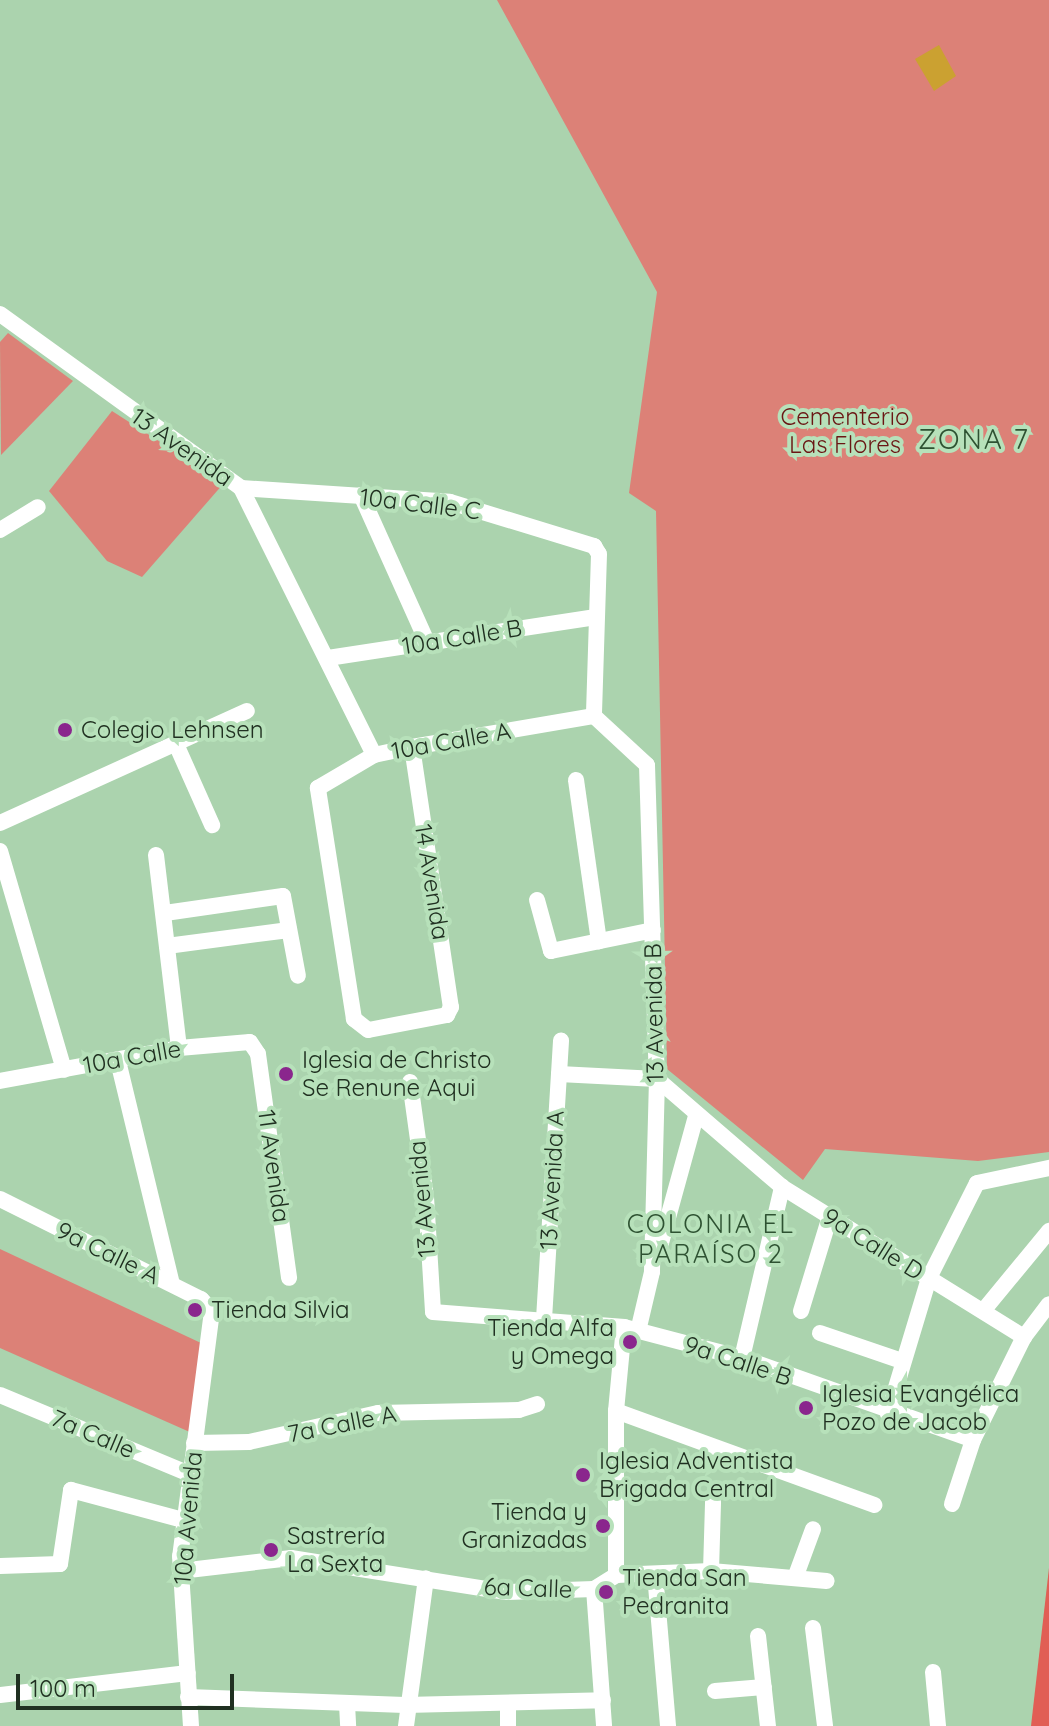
<!DOCTYPE html>
<meta charset="utf-8">
<style>
body{margin:0}
#map{position:relative;width:1049px;height:1726px;overflow:hidden;background:#abd3ae;font-family:Quicksand,sans-serif}
div>[style]{position:absolute}
.green>*{inset:0;background:#dc8177}
.forest>*{inset:0;background:#e15e55}
.water>*{inset:0;background:#cba131}
.minor>*{height:16px;margin:-8px;padding:0 8px;transform-origin:8px;border-radius:8px;background:#fff}
.dots>*{width:22px;height:22px;translate:-50% -50%;box-sizing:border-box;border:4px solid #b7e1ba;border-radius:50%}
span{translate:-50% -50%;white-space:nowrap;text-align:center;line-height:1.15;-webkit-text-stroke:8px #b7e1ba;paint-order:stroke}
.park-label{font-size:24px;color:#6a1614}
.street-label{font-size:24px;color:#203021}
.poi-label{font-size:24px;color:#203021}
.left{translate:0 -50%;text-align:left}
.right{translate:-100% -50%;text-align:right}
.neighbourhood-label{font-size:26px;color:#2e5232;letter-spacing:2px}
.quarter-label{font-size:28px;color:#2e5232;letter-spacing:2px}
.scale{position:absolute;left:16px;top:1674px;width:218px;height:36px;box-sizing:border-box;border:4px solid #203021;border-top:0;padding-left:10px;font-size:24px;line-height:28px;white-space:nowrap;color:#203021;-webkit-text-stroke:6px #b7e1ba;paint-order:stroke}
</style>
<div id="map">
<div class="green">
<div style="clip-path:polygon(497px 0,1049px 0,1049px 1152px,978px 1161px,825px 1149px,803px 1180px,667px 1069px,656px 511px,629px 493px,657px 292px)"></div>
<div style="clip-path:polygon(8px 333px,73px 381px,1px 455px,0 342px)"></div>
<div style="clip-path:polygon(112px 411px,224px 483px,142px 577px,107px 561px,49px 491px)"></div>
<div style="clip-path:polygon(0 1249px,201px 1343px,192px 1433px,0 1348px)"></div>
</div>
<div class="forest">
<div style="clip-path:polygon(1049px 1568px,1049px 1726px,1031px 1726px)"></div>
</div>
<div class="water">
<div style="clip-path:polygon(939px 45px,956px 76px,934px 91px,915px 59px)"></div>
</div>
<div class="minor">
<div style="left:0;top:314px;width:297px;rotate:35.8deg"></div>
<div style="left:241px;top:488px;width:298px;rotate:63.5deg"></div>
<div style="left:241px;top:488px;width:209px;rotate:3.8deg"></div>
<div style="left:450px;top:502px;width:151px;rotate:17deg"></div>
<div style="left:594px;top:546px;width:9px;rotate:58deg"></div>
<div style="left:599px;top:554px;width:162px;rotate:91.8deg"></div>
<div style="left:361px;top:495px;width:161px;rotate:65.8deg"></div>
<div style="left:0;top:530px;width:44px;rotate:-31.2deg"></div>
<div style="left:328px;top:658px;width:271px;rotate:-8.7deg"></div>
<div style="left:594px;top:716px;width:72px;rotate:42.8deg"></div>
<div style="left:647px;top:765px;width:314px;rotate:88.2deg"></div>
<div style="left:657px;top:1079px;width:193px;rotate:91.5deg"></div>
<div style="left:652px;top:1272px;width:61px;rotate:103.3deg"></div>
<div style="left:176px;top:744px;width:89px;rotate:66deg"></div>
<div style="left:412px;top:747px;width:263px;rotate:81.5deg"></div>
<div style="left:451px;top:1007px;width:9px;rotate:117deg"></div>
<div style="left:447px;top:1015px;width:80px;rotate:169.2deg"></div>
<div style="left:368px;top:1030px;width:18px;rotate:-142deg"></div>
<div style="left:354px;top:1019px;width:234px;rotate:-98.9deg"></div>
<div style="left:318px;top:788px;width:65px;rotate:-30.5deg"></div>
<div style="left:374px;top:755px;width:39px;rotate:-12deg"></div>
<div style="left:412px;top:747px;width:185px;rotate:-9.7deg"></div>
<div style="left:576px;top:780px;width:163px;rotate:81.9deg"></div>
<div style="left:0;top:823px;width:271px;rotate:-24.4deg"></div>
<div style="left:0;top:851px;width:228px;rotate:73.7deg"></div>
<div style="left:156px;top:855px;width:194px;rotate:83.2deg"></div>
<div style="left:537px;top:900px;width:53px;rotate:74.6deg"></div>
<div style="left:551px;top:951px;width:104px;rotate:-11.6deg"></div>
<div style="left:165px;top:913px;width:119px;rotate:-8.2deg"></div>
<div style="left:283px;top:896px;width:81px;rotate:79.4deg"></div>
<div style="left:167px;top:946px;width:123px;rotate:-7.5deg"></div>
<div style="left:118px;top:1061px;width:229px;rotate:76.4deg"></div>
<div style="left:559px;top:1074px;width:98px;rotate:2.9deg"></div>
<div style="left:657px;top:1079px;width:165px;rotate:40.8deg"></div>
<div style="left:782px;top:1187px;width:285px;rotate:31.8deg"></div>
<div style="left:0;top:1081px;width:182px;rotate:-10.4deg"></div>
<div style="left:179px;top:1048px;width:71px;rotate:-4.8deg"></div>
<div style="left:250px;top:1042px;width:14px;rotate:56deg"></div>
<div style="left:258px;top:1054px;width:226px;rotate:82.1deg"></div>
<div style="left:410px;top:1082px;width:116px;rotate:82.1deg"></div>
<div style="left:426px;top:1197px;width:115px;rotate:86.5deg"></div>
<div style="left:433px;top:1312px;width:192px;rotate:4.5deg"></div>
<div style="left:624px;top:1327px;width:122px;rotate:14.7deg"></div>
<div style="left:742px;top:1358px;width:245px;rotate:19.5deg"></div>
<div style="left:0;top:1199px;width:225px;rotate:26.5deg"></div>
<div style="left:201px;top:1299px;width:16px;rotate:47deg"></div>
<div style="left:212px;top:1311px;width:247px;rotate:97.4deg"></div>
<div style="left:180px;top:1556px;width:170px;rotate:86.3deg"></div>
<div style="left:658px;top:1254px;width:143px;rotate:-74.6deg"></div>
<div style="left:801px;top:1311px;width:99px;rotate:-73deg"></div>
<div style="left:983px;top:1311px;width:104px;rotate:-50.5deg"></div>
<div style="left:544px;top:1319px;width:279px;rotate:-86.5deg"></div>
<div style="left:820px;top:1333px;width:87px;rotate:18.9deg"></div>
<div style="left:742px;top:1358px;width:176px;rotate:-76.8deg"></div>
<div style="left:0;top:1395px;width:203px;rotate:22.6deg"></div>
<div style="left:616px;top:1411px;width:275px;rotate:20deg"></div>
<div style="left:888px;top:1414px;width:142px;rotate:-73.2deg"></div>
<div style="left:929px;top:1278px;width:106px;rotate:-63.2deg"></div>
<div style="left:977px;top:1183px;width:74px;rotate:-11.8deg"></div>
<div style="left:194px;top:1443px;width:55px;rotate:-1deg"></div>
<div style="left:249px;top:1442px;width:132px;rotate:-12.7deg"></div>
<div style="left:378px;top:1413px;width:141px;rotate:-1.2deg"></div>
<div style="left:519px;top:1410px;width:19px;rotate:-18deg"></div>
<div style="left:952px;top:1504px;width:67px;rotate:-71.8deg"></div>
<div style="left:973px;top:1440px;width:115px;rotate:-63.7deg"></div>
<div style="left:1024px;top:1337px;width:41px;rotate:-52.9deg"></div>
<div style="left:0;top:1566px;width:60px;rotate:-1.9deg"></div>
<div style="left:60px;top:1564px;width:75px;rotate:-81.5deg"></div>
<div style="left:71px;top:1490px;width:116px;rotate:15deg"></div>
<div style="left:180px;top:1571px;width:112px;rotate:-6.7deg"></div>
<div style="left:291px;top:1558px;width:218px;rotate:9deg"></div>
<div style="left:506px;top:1592px;width:88px;rotate:-2deg"></div>
<div style="left:594px;top:1589px;width:26px;rotate:-32deg"></div>
<div style="left:616px;top:1575px;width:95px;rotate:-2.4deg"></div>
<div style="left:711px;top:1571px;width:116px;rotate:4.9deg"></div>
<div style="left:711px;top:1571px;width:69px;rotate:-88.3deg"></div>
<div style="left:655px;top:1574px;width:153px;rotate:85.1deg"></div>
<div style="left:616px;top:1575px;width:164px;rotate:-90deg"></div>
<div style="left:616px;top:1411px;width:84px;rotate:-84.6deg"></div>
<div style="left:795px;top:1578px;width:52px;rotate:-69.8deg"></div>
<div style="left:594px;top:1589px;width:137px;rotate:85.8deg"></div>
<div style="left:813px;top:1628px;width:99px;rotate:83deg"></div>
<div style="left:758px;top:1636px;width:91px;rotate:83.7deg"></div>
<div style="left:933px;top:1672px;width:54px;rotate:84.7deg"></div>
<div style="left:715px;top:1691px;width:49px;rotate:-4.7deg"></div>
<div style="left:0;top:1695px;width:189px;rotate:-6.7deg"></div>
<div style="left:188px;top:1697px;width:217px;rotate:2.1deg"></div>
<div style="left:405px;top:1705px;width:198px;rotate:-1.4deg"></div>
<div style="left:347px;top:1704px;width:22px;rotate:87deg"></div>
<div style="left:508px;top:1705px;width:21px;rotate:90deg"></div>
<div style="left:406px;top:1726px;width:149px;rotate:-82.3deg"></div>
</div>
<div class="dots">
<div style="left:65px;top:730px;background:#8a268d"></div>
<div style="left:286px;top:1074px;background:#8a268d"></div>
<div style="left:195px;top:1310px;background:#8a268d"></div>
<div style="left:630px;top:1342px;background:#8a268d"></div>
<div style="left:806px;top:1408px;background:#8a268d"></div>
<div style="left:583px;top:1475px;background:#8a268d"></div>
<div style="left:603px;top:1526px;background:#8a268d"></div>
<div style="left:271px;top:1550px;background:#8a268d"></div>
<div style="left:606px;top:1592px;background:#8a268d"></div>
</div>
<div class="park-label">
<span style="left:845px;top:431px">Cementerio<br>Las Flores</span>
</div>
<div class="street-label">
<span style="left:182px;top:447px;rotate:35deg">13 Avenida</span>
<span style="left:420px;top:504px;rotate:7deg">10a Calle C</span>
<span style="left:462px;top:637px;rotate:-9deg">10a Calle B</span>
<span style="left:451px;top:741px;rotate:-10deg">10a Calle A</span>
<span style="left:432px;top:882px;rotate:81deg">14 Avenida</span>
<span style="left:654px;top:1013px;rotate:-91deg">13 Avenida B</span>
<span style="left:132px;top:1057px;rotate:-10deg">10a Calle</span>
<span style="left:274px;top:1166px;rotate:82deg">11 Avenida</span>
<span style="left:552px;top:1180px;rotate:-87deg">13 Avenida A</span>
<span style="left:422px;top:1199px;rotate:-95deg">13 Avenida</span>
<span style="left:873px;top:1244px;rotate:32deg">9a Calle D</span>
<span style="left:108px;top:1253px;rotate:26deg">9a Calle A</span>
<span style="left:738px;top:1361px;rotate:18deg">9a Calle B</span>
<span style="left:342px;top:1424px;rotate:-11deg">7a Calle A</span>
<span style="left:93px;top:1434px;rotate:23deg">7a Calle</span>
<span style="left:188px;top:1518px;rotate:-85deg">10a Avenida</span>
<span style="left:528px;top:1588px;rotate:2deg">6a Calle</span>
</div>
<div class="poi-label">
<span class="left" style="left:81px;top:730px">Colegio Lehnsen</span>
<span class="left" style="left:302px;top:1074px">Iglesia de Christo<br>Se Renune Aqui</span>
<span class="left" style="left:211px;top:1310px">Tienda Silvia</span>
<span class="right" style="left:614px;top:1342px">Tienda Alfa<br>y Omega</span>
<span class="left" style="left:822px;top:1408px">Iglesia Evangélica<br>Pozo de Jacob</span>
<span class="left" style="left:599px;top:1475px">Iglesia Adventista<br>Brigada Central</span>
<span class="right" style="left:587px;top:1526px">Tienda y<br>Granizadas</span>
<span class="left" style="left:287px;top:1550px">Sastrería<br>La Sexta</span>
<span class="left" style="left:622px;top:1592px">Tienda San<br>Pedranita</span>
</div>
<div class="neighbourhood-label">
<span style="left:711px;top:1239px">COLONIA EL<br>PARAÍSO 2</span>
</div>
<div class="quarter-label">
<span style="left:974px;top:439px">ZONA 7</span>
</div>
<div class="scale">100 m</div>
</div>
